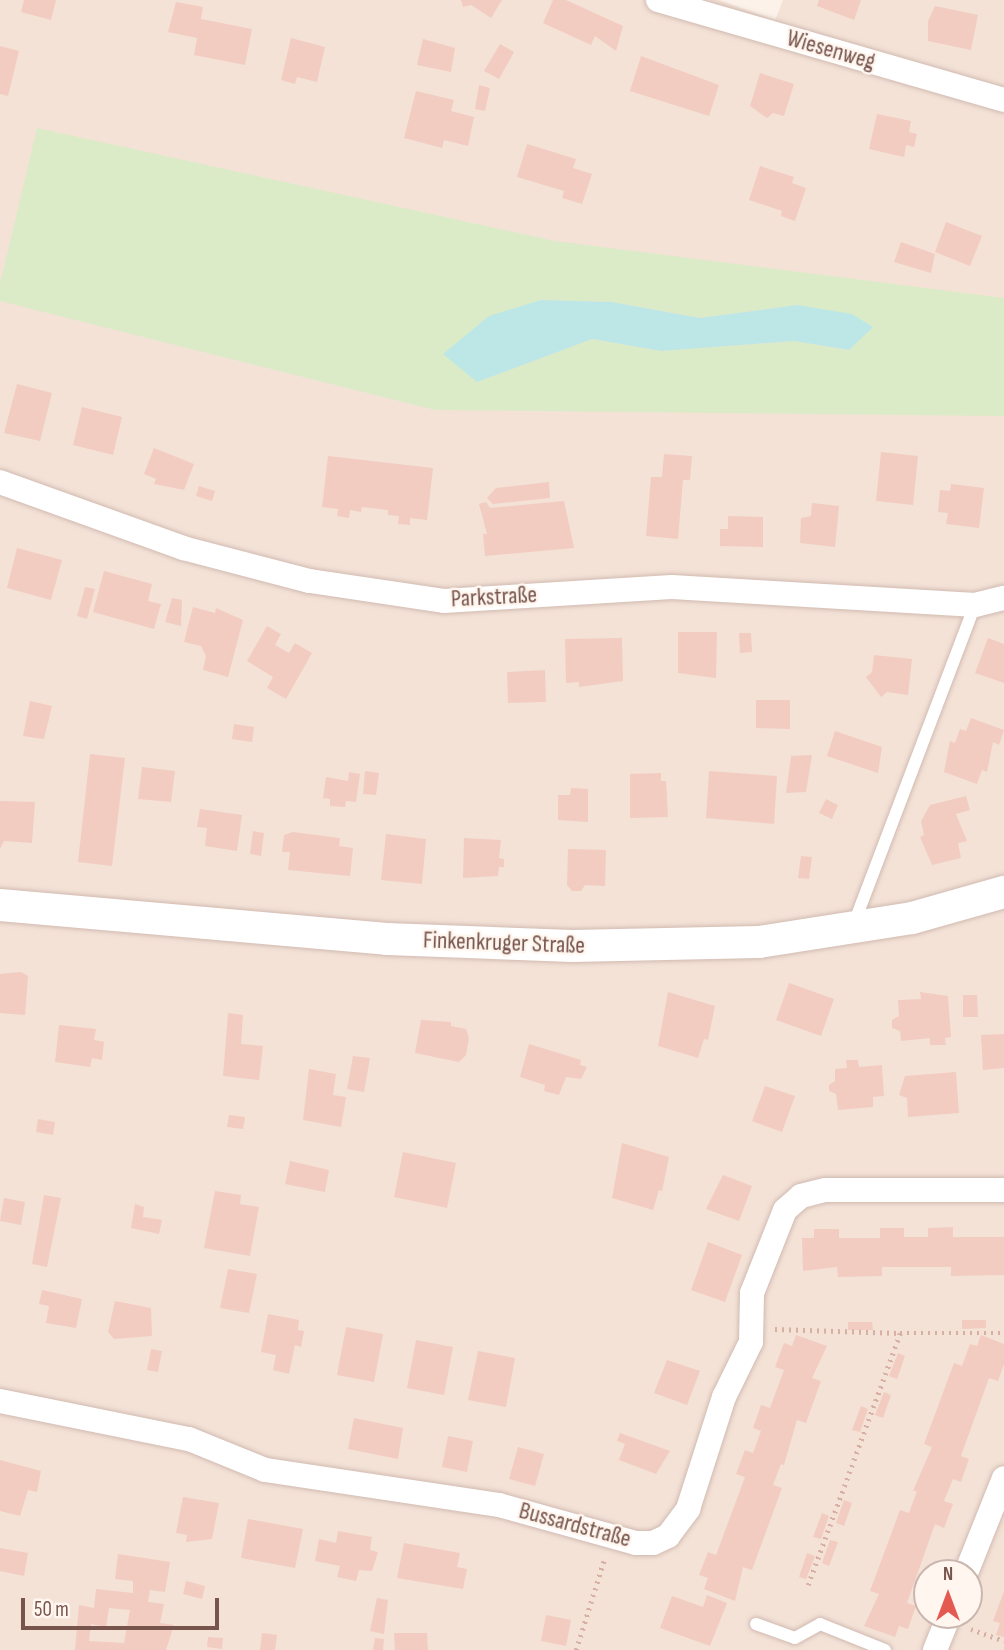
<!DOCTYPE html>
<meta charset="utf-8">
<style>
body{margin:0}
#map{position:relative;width:1004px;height:1650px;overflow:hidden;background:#fcf2e9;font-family:"Sofia Sans Condensed",sans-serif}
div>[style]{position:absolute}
.residential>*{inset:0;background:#f4e2d7}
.green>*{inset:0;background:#dbebc7}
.water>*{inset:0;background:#bde7e6}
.building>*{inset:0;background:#f2ccc1}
.path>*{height:4.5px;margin-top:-2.25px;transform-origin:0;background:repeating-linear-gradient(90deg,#d7afa3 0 2px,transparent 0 7px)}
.roads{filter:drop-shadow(0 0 2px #d1bab1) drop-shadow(0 0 2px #d1bab1)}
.service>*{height:12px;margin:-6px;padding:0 6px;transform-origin:6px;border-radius:6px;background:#fff}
.minor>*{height:24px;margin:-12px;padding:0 12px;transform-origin:12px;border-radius:12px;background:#fff}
.tertiary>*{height:32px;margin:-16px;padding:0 16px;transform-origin:16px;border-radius:16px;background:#fff}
span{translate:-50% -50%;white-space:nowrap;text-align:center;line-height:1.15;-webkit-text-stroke:5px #fff6ef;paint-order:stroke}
.street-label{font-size:24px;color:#77554c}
.north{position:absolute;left:913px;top:1559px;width:70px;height:70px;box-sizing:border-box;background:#fff6ef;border:2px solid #c9b6ae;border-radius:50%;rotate:0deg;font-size:19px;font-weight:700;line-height:28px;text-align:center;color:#77554c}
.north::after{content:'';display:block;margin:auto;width:24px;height:32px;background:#e55a50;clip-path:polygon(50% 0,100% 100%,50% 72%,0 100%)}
.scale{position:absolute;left:21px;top:1598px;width:198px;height:32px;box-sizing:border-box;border:4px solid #77554c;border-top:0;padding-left:9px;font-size:21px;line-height:24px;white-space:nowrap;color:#77554c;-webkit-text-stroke:5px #fff6ef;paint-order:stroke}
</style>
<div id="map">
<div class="residential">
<div style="clip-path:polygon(evenodd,0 0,719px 0,775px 20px,783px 0,1004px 0,1004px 1650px,0 1650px,0 0,927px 1573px,969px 1573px,969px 1615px,927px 1615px,927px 1573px)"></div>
</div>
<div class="green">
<div style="clip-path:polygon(evenodd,37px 128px,555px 241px,1004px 298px,1004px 416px,435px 410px,0 301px,0 284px,37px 128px,541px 300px,612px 302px,700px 318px,797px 305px,848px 350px,794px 341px,661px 351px,592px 339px,477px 382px,541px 300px)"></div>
</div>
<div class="water">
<div style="clip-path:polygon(541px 300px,612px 302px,700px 318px,797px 305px,852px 314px,873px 327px,849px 350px,794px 341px,661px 351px,592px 339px,477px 382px,443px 354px,489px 316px)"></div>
</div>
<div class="building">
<div style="clip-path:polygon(24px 0,56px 0,51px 20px,21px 12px)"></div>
<div style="clip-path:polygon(461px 0,502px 0,491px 18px,471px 5px,463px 7px)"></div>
<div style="clip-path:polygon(553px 0,566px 0,623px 26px,616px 51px,595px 36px,591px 45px,543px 23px)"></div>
<div style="clip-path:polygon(819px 0,861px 0,854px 20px,817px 6px)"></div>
<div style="clip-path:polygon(176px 2px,203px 7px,201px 19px,252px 29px,245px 65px,194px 55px,197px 38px,168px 32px)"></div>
<div style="clip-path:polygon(935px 6px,978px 15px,971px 50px,928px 41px,928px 21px)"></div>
<div style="clip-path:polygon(291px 38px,325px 47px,317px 82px,297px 77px,295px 84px,281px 80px)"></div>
<div style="clip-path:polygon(423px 39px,455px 48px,451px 72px,417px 65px)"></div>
<div style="clip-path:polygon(500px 44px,514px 52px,499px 79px,484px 71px)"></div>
<div style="clip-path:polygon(0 46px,19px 51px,8px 96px,0 94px)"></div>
<div style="clip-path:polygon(641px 56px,719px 85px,709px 116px,630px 91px)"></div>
<div style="clip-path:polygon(760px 73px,794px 84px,784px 116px,773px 113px,767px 118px,750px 106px)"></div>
<div style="clip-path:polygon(479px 85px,490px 88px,485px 111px,475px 109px)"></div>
<div style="clip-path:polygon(416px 91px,454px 100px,451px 111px,474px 117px,468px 146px,444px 140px,442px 148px,404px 138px)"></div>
<div style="clip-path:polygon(877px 114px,911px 121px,909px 132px,917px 134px,914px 147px,906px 145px,904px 157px,869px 149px)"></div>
<div style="clip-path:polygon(527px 144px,576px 159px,573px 168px,592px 174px,582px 204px,562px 198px,564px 191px,517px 177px)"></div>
<div style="clip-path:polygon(760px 166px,794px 177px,792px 183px,806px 188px,795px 221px,781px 216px,782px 211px,749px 200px)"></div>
<div style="clip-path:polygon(946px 222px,982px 236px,970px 266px,935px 252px)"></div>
<div style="clip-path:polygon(901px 242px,935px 254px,931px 273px,894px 262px)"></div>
<div style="clip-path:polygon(17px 384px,52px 393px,40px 441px,4px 433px)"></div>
<div style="clip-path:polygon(82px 407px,122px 417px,113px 455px,73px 445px)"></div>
<div style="clip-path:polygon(154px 448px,194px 464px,184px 490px,154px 484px,156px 479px,144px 474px)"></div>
<div style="clip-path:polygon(881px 452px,918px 456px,913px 505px,876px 501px)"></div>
<div style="clip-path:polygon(664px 454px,692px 456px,690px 480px,683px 480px,678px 539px,646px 536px,651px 477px,662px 477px)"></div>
<div style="clip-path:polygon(328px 456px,433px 468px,427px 520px,410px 518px,410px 525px,398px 524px,399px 516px,388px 515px,388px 510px,362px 507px,361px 512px,350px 510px,349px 518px,337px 516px,338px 509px,322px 507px)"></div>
<div style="clip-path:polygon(549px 482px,550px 498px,493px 504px,487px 498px,496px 488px)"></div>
<div style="clip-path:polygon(951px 484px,984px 488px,979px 528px,946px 524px,948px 513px,938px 512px,940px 490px,950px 491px)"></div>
<div style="clip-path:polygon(199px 486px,215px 491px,212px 501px,196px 496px)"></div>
<div style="clip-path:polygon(564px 501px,574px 548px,485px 556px,483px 534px,487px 534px,479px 504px,486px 502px,490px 508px)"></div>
<div style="clip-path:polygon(812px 503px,839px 506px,835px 547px,800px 543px,801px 518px,811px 516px)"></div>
<div style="clip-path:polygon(728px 516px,763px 517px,763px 547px,720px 546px,720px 529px,728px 529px)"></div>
<div style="clip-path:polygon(17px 548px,62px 560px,51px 600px,7px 588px)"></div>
<div style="clip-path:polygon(104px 571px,152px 584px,148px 601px,161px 604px,154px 629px,93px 612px)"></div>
<div style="clip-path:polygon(85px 587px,95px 589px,87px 619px,77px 616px)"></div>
<div style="clip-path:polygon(172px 598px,182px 600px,181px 626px,165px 622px)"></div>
<div style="clip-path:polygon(193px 607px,215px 613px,216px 608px,243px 620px,228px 677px,203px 670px,206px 656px,201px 646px,184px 642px)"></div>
<div style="clip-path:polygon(267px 626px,281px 634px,275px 645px,289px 653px,295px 643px,312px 653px,286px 699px,267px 688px,273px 677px,247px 661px)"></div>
<div style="clip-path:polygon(678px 632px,717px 632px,716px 678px,678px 673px)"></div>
<div style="clip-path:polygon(739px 633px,751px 633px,752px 652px,740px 653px)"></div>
<div style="clip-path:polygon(622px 638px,623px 681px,579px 687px,579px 682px,566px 683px,565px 639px)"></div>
<div style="clip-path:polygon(988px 638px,1004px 644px,1004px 683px,975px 673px)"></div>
<div style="clip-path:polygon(874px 655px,912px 659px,908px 695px,887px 692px,881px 697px,866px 677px,872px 672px)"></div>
<div style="clip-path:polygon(545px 670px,546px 702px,508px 703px,507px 672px)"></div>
<div style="clip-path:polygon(756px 700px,790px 700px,790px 729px,756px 728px)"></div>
<div style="clip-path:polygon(30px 701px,52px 706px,44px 739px,23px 736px)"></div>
<div style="clip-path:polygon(971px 718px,1004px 730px,999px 745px,993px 742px,987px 772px,982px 770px,977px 784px,944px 772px,950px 741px,955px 743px,960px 729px,966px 731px)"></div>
<div style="clip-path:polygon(234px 724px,254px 727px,252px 742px,232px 739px)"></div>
<div style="clip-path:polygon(835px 731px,882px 747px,878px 773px,827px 756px)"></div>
<div style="clip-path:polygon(90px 754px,125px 758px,112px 866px,78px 862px)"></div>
<div style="clip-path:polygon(812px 755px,806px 792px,786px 793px,791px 756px)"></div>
<div style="clip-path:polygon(142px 767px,175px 771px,171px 802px,138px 799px)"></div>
<div style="clip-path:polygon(365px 771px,379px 773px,376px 795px,363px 794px)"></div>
<div style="clip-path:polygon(709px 771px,777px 776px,774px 824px,706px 818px)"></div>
<div style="clip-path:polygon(349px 772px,360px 774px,356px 802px,346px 801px,345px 807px,330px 806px,330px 799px,323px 798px,326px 777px,348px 781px)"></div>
<div style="clip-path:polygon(661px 773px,661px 781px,666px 781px,668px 817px,630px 818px,630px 774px)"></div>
<div style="clip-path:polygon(571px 788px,588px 789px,588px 822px,558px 820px,558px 795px,570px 795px)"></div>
<div style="clip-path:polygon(966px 796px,970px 810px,956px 814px,967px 841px,958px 843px,961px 858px,932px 865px,920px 837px,924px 835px,921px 821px,930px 805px)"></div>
<div style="clip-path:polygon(826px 799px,838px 805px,832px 819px,819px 813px)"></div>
<div style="clip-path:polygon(0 801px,35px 802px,32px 843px,4px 841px,0 849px)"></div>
<div style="clip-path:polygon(200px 809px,242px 815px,237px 851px,205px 846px,207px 828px,197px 827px)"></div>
<div style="clip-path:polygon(253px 831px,264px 833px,261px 856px,250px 854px)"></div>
<div style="clip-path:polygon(293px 832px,340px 838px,339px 846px,353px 848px,350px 876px,288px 870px,290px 852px,282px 852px,284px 835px)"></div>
<div style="clip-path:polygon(386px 834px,426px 839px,422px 884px,381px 880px)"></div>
<div style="clip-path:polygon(464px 838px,501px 840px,499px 858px,504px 859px,504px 867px,499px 867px,498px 876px,463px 878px)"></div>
<div style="clip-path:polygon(568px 849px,606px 850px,605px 886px,585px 885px,581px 891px,572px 891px,567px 885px)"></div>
<div style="clip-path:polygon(801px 856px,812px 857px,809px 879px,798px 878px)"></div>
<div style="clip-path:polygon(21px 972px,28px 976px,25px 1015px,0 1013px,0 974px)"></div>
<div style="clip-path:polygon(789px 983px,834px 999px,821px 1036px,776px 1020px)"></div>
<div style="clip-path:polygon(668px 992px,715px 1006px,708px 1040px,704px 1039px,698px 1058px,658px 1046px)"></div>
<div style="clip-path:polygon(920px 992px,948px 996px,951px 1037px,945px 1038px,946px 1045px,930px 1045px,930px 1038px,901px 1041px,900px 1031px,892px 1028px,892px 1020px,899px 1016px,898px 1000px,921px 999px)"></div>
<div style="clip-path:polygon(963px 995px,977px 995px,978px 1017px,963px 1017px)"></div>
<div style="clip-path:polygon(228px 1013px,243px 1015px,241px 1044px,263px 1046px,259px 1080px,223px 1076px)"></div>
<div style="clip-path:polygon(421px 1020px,451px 1022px,451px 1026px,466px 1029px,469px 1038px,466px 1055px,459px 1062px,415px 1053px)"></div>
<div style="clip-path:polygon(59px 1025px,96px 1029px,94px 1040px,104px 1042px,102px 1060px,92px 1058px,90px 1067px,55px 1062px)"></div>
<div style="clip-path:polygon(1004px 1034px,1004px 1068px,983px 1070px,981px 1035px)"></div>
<div style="clip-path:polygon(529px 1044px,581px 1060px,580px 1065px,587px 1067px,581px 1079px,566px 1077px,559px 1095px,544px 1091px,545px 1085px,520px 1077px)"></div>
<div style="clip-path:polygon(353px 1056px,370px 1058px,364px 1092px,347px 1089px)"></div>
<div style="clip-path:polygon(846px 1060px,858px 1060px,859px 1067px,882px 1065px,884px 1096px,873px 1097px,873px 1107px,838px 1110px,836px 1094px,829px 1091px,829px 1085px,835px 1081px,835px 1069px,847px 1068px)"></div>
<div style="clip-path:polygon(309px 1069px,336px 1074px,333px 1095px,346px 1097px,341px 1127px,303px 1120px)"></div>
<div style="clip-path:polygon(956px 1072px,959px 1113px,908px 1117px,907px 1098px,899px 1095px,905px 1076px)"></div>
<div style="clip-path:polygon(765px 1086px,795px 1096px,782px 1132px,752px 1121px)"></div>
<div style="clip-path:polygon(229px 1115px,245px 1117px,243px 1129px,227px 1127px)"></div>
<div style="clip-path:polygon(38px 1119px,55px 1122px,53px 1135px,36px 1132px)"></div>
<div style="clip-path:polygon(622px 1143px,669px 1157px,662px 1191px,659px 1190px,653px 1210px,612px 1198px)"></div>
<div style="clip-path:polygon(403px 1152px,456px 1163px,447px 1208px,394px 1197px)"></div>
<div style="clip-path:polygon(290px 1161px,329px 1170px,325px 1192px,285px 1184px)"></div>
<div style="clip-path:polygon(723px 1175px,752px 1186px,739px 1221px,706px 1209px)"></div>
<div style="clip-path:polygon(215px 1191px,241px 1195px,240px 1204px,259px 1207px,250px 1256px,204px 1248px)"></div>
<div style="clip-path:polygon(44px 1195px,61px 1198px,47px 1267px,32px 1264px)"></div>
<div style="clip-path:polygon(4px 1198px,25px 1202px,21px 1225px,0 1221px)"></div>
<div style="clip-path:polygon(135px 1204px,144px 1207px,143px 1217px,162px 1220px,159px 1234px,131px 1228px)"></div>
<div style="clip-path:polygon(953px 1227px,953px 1237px,1004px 1237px,1004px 1275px,951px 1276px,951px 1267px,882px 1267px,882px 1276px,838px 1277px,837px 1267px,803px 1271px,802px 1238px,814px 1238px,814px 1229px,839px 1229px,839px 1238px,880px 1238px,880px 1228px,904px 1228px,904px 1237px,928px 1237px,928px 1228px)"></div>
<div style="clip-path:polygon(708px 1242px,742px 1255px,725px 1302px,691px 1290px)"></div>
<div style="clip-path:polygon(228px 1269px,257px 1274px,249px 1313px,220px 1308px)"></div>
<div style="clip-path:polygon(42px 1290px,82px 1299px,76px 1328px,46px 1323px,49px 1306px,39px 1304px)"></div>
<div style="clip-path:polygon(115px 1301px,151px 1308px,152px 1336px,114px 1339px,108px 1332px)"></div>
<div style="clip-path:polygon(268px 1314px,299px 1320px,298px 1330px,304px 1331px,301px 1347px,295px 1345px,289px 1374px,273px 1370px,276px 1355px,261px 1352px)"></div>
<div style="clip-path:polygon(962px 1320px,986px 1320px,986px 1328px,962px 1329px)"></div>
<div style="clip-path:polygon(848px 1322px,872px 1322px,873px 1330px,848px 1330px)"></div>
<div style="clip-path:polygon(346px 1327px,383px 1334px,374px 1382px,337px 1375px)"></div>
<div style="clip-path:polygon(796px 1335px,827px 1346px,812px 1378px,821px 1381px,806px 1423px,797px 1420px,784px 1465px,781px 1464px,773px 1485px,782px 1488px,752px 1570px,743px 1567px,735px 1601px,704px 1589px,708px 1578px,699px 1575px,708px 1552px,716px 1555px,745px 1477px,736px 1474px,745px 1450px,753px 1453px,761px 1431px,753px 1428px,761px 1405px,770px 1408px,784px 1370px,775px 1367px,784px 1343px,792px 1346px)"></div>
<div style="clip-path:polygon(981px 1335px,1004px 1344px,1004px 1364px,998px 1381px,989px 1378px,961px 1456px,969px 1459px,961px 1482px,953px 1479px,944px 1501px,953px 1504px,944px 1528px,935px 1524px,907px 1603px,916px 1606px,908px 1629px,899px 1626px,895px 1637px,864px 1626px,879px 1594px,870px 1591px,900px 1510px,909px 1513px,917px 1491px,913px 1491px,932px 1447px,924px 1444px,954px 1363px,962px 1366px,970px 1344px,977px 1346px)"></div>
<div style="clip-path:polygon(416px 1340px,453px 1347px,444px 1395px,407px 1388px)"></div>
<div style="clip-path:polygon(151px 1349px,162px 1351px,158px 1372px,147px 1370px)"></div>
<div style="clip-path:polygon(478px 1351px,515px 1358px,506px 1407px,468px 1400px)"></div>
<div style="clip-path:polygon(898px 1353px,905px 1356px,897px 1379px,889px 1376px)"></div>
<div style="clip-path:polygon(667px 1360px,700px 1371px,687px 1405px,654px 1393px)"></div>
<div style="clip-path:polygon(884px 1392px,891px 1395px,883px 1418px,875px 1415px)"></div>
<div style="clip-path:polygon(861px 1406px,868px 1409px,860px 1432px,852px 1430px)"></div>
<div style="clip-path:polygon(354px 1418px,403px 1428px,398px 1459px,348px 1449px)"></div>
<div style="clip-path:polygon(620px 1433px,670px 1451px,656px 1474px,619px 1460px,625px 1444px,617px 1441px)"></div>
<div style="clip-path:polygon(448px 1436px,473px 1441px,467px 1472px,442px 1467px)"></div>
<div style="clip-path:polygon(518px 1447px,544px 1454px,535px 1486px,509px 1479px)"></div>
<div style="clip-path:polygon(0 1460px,41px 1471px,37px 1492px,28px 1490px,20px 1516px,0 1511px)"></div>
<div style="clip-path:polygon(183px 1497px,219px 1503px,212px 1539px,186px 1542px,187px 1535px,176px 1533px)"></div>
<div style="clip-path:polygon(844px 1500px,852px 1503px,844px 1526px,836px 1523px)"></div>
<div style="clip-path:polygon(822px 1513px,829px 1516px,821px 1539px,813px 1537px)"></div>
<div style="clip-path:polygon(248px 1519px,303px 1529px,295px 1568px,241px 1558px)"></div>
<div style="clip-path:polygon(338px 1531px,372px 1537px,370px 1550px,378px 1552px,372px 1571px,359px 1570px,356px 1581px,337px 1577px,340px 1566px,315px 1561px,319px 1539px,336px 1543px)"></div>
<div style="clip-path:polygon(830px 1540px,838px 1542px,829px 1566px,822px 1563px)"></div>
<div style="clip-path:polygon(404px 1543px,460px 1553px,457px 1567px,467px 1569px,463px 1589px,397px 1578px)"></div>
<div style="clip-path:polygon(0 1548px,28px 1553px,24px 1576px,0 1571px)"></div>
<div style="clip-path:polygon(807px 1553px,815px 1556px,806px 1579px,799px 1577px)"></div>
<div style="clip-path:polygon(evenodd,118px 1554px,170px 1562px,165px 1592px,150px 1590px,148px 1602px,164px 1604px,160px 1623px,174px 1625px,166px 1650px,75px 1650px,79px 1605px,94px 1608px,96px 1589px,133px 1593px,133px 1581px,115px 1579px,118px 1554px,109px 1608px,130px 1610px,124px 1643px,89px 1641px,91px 1624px,106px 1627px,109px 1608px)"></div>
<div style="clip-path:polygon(186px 1581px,205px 1586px,202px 1599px,183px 1594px)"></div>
<div style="clip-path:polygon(1004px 1591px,1004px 1637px,996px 1635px,1000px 1623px,993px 1621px)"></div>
<div style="clip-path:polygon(707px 1595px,727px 1603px,710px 1646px,660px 1628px,672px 1596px,703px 1607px)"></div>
<div style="clip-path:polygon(377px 1598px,388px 1600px,384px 1634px,370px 1631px)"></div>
<div style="clip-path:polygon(546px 1615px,571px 1620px,566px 1646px,541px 1641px)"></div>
<div style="clip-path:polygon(262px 1633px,277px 1635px,275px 1650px,260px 1650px)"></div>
<div style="clip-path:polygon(394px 1633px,427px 1633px,428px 1650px,395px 1650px)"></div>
<div style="clip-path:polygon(208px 1637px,223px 1638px,222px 1649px,207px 1647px)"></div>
<div style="clip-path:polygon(375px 1638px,384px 1639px,383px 1650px,373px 1650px)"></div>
</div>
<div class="path">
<div style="left:775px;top:1329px;width:125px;rotate:1.8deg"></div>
<div style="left:808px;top:1585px;width:268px;rotate:-69.9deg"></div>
<div style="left:900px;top:1333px;width:104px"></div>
<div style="left:971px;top:1629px;width:35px;rotate:20deg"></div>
<div style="left:576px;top:1650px;width:94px;rotate:-72.7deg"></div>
</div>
<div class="roads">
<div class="service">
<div style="left:853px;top:926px;width:343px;rotate:-69.2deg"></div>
<div style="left:756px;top:1624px;width:41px;rotate:19.7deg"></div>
<div style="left:795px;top:1638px;width:29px;rotate:-29deg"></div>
<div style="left:820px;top:1624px;width:70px;rotate:21.8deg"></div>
</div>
<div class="minor">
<div style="left:658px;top:0;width:360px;rotate:16.1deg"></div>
<div style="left:0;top:482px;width:195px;rotate:19.8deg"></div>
<div style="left:183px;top:548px;width:131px;rotate:14.6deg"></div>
<div style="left:310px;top:581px;width:135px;rotate:8.5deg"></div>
<div style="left:444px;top:601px;width:228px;rotate:-3.5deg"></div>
<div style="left:672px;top:587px;width:304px;rotate:3.4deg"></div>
<div style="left:975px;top:605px;width:30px;rotate:-14deg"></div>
<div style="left:0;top:1401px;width:193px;rotate:11.4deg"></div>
<div style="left:189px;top:1439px;width:82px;rotate:22.2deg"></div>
<div style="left:265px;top:1470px;width:237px;rotate:8.5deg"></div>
<div style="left:499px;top:1505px;width:142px;rotate:15.5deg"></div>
<div style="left:636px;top:1543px;width:17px"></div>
<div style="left:653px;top:1543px;width:17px;rotate:-25deg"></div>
<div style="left:668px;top:1536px;width:34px;rotate:-53deg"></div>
<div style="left:688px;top:1509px;width:118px;rotate:-72.2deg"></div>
<div style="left:724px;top:1397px;width:61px;rotate:-63.9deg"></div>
<div style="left:751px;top:1342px;width:49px;rotate:-88.8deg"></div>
<div style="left:752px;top:1293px;width:89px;rotate:-68.3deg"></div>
<div style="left:785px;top:1210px;width:21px;rotate:-41deg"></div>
<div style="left:801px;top:1196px;width:25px;rotate:-14deg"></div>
<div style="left:825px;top:1190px;width:179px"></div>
<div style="left:966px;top:1573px;width:102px;rotate:-68.2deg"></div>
<div style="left:935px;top:1650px;width:38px;rotate:-68deg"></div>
</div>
<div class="tertiary">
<div style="left:0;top:905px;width:388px;rotate:5deg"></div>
<div style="left:387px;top:939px;width:185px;rotate:2.2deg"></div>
<div style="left:572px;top:946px;width:187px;rotate:-1.2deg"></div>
<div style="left:759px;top:942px;width:155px;rotate:-8.9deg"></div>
<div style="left:912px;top:918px;width:96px;rotate:-15.8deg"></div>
</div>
</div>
<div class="street-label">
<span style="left:831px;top:50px;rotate:16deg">Wiesenweg</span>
<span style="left:494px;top:597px;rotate:-3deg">Parkstraße</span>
<span style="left:504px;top:943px;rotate:2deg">Finkenkruger Straße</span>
<span style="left:575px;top:1525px;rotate:15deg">Bussardstraße</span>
</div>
<div class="north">N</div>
<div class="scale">50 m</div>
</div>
